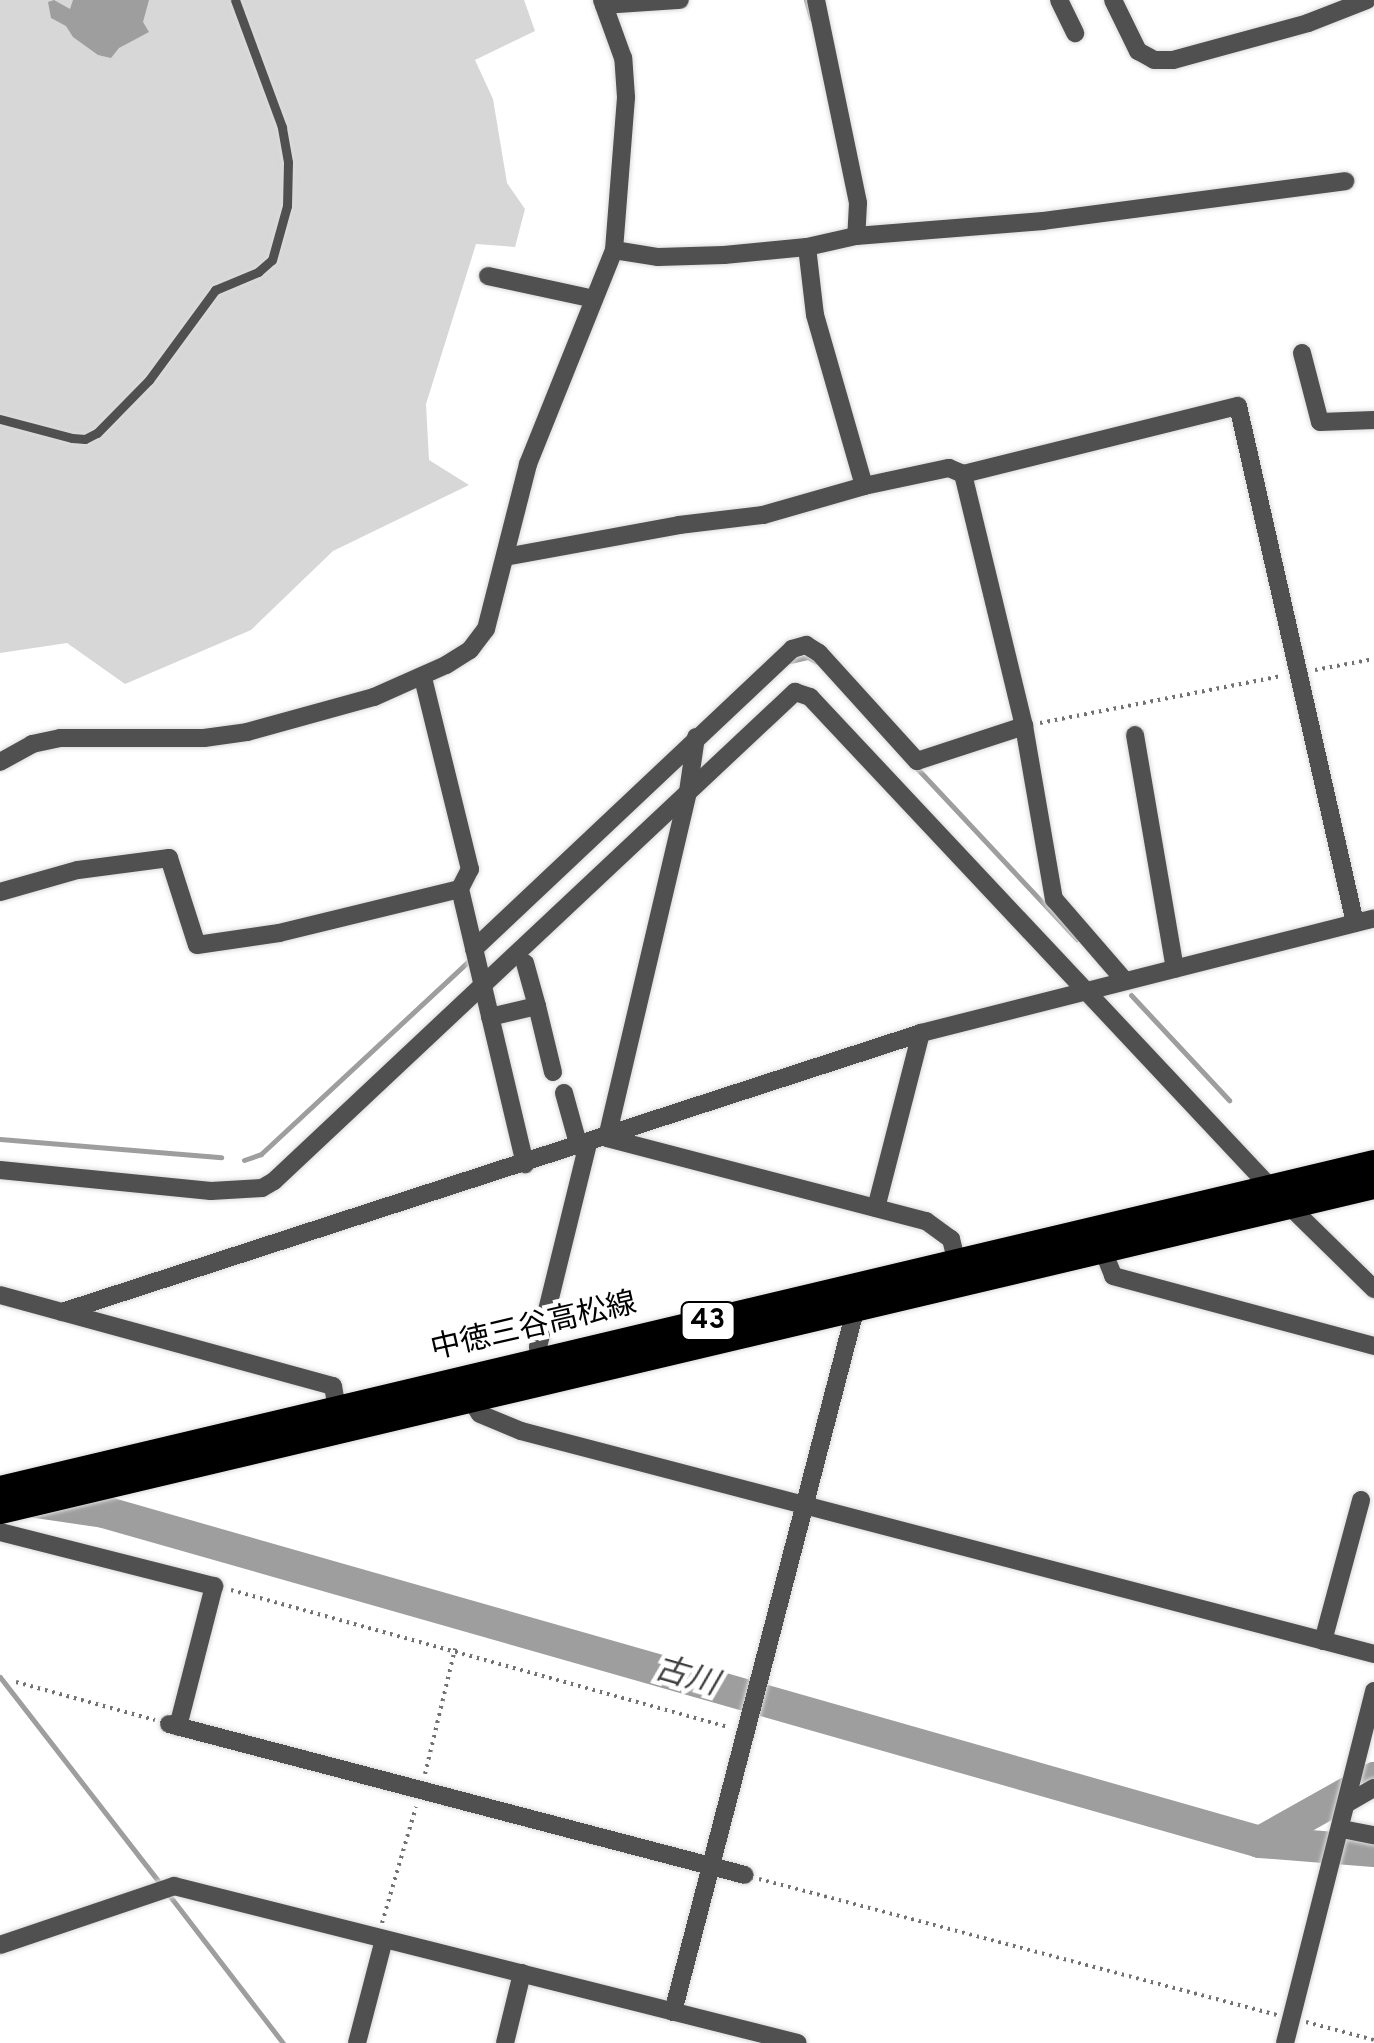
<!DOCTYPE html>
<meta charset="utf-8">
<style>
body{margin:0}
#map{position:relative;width:1374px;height:2043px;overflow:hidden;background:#fff;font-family:Overpass,"Noto Sans JP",sans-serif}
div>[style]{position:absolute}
.green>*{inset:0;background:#d7d7d7}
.water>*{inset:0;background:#9e9e9e}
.stream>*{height:5px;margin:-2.5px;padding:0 2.5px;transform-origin:2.5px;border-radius:2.5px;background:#9e9e9e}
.river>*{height:32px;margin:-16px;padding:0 16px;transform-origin:16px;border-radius:16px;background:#9e9e9e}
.path>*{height:4px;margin-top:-2px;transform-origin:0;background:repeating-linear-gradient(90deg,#727272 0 2.5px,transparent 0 7.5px)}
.roads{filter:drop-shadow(0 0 2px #dbdbdb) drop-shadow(0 0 2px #dbdbdb)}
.service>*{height:9px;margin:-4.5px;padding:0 4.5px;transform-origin:4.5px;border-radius:4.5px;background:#505050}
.minor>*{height:18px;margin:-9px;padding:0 9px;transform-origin:9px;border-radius:9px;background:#505050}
.primary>*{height:25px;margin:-12.5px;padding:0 12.5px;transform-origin:12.5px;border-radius:12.5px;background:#000}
span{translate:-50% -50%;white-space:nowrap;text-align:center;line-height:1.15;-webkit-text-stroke:9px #fff;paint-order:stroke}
.shield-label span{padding:2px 8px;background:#fff;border:2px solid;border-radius:8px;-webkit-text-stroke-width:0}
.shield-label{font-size:28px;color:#000;font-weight:700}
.street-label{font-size:30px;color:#000}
.water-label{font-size:32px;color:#3f3f3f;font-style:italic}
</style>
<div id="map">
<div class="green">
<div style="clip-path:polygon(0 0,524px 0,535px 31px,475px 60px,493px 99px,507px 183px,525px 209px,515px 247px,476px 244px,426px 404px,429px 460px,469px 485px,333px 551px,251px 630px,125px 684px,67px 643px,0 653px)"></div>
</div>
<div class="water">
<div style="clip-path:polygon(54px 0,70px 9px,73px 0,149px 0,143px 22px,149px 32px,119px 48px,111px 58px,98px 55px,73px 37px,66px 26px,51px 18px,48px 2px)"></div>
</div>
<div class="stream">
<div style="left:806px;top:0;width:19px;rotate:74deg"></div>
<div style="left:790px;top:661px;width:18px;rotate:-13deg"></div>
<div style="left:808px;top:657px;width:10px;rotate:29deg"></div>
<div style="left:913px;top:764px;width:240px;rotate:46.9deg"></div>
<div style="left:1131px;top:995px;width:144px;rotate:47deg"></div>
<div style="left:0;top:1139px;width:222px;rotate:4.7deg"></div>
<div style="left:244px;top:1160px;width:18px;rotate:-19deg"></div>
<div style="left:261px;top:1154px;width:284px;rotate:-42.9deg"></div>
<div style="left:0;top:1677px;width:264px;rotate:52.2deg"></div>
<div style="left:169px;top:1895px;width:187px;rotate:52.4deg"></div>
</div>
<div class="river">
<div style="left:29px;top:1501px;width:76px;rotate:8.3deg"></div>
<div style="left:104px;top:1512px;width:1202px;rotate:15.93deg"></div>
<div style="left:1260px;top:1842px;width:114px;rotate:4.5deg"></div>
<div style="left:1260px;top:1842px;width:131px;rotate:-29.3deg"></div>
</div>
<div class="path">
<div style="left:1315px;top:670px;width:60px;rotate:-10.6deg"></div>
<div style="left:1040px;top:723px;width:246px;rotate:-11deg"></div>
<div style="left:231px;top:1590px;width:516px;rotate:15.41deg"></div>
<div style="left:16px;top:1682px;width:144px;rotate:15.3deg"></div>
<div style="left:425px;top:1774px;width:129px;rotate:-76.5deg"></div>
<div style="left:759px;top:1879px;width:536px;rotate:14.71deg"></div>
<div style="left:382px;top:1923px;width:121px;rotate:-73.7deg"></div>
<div style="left:1306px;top:2022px;width:70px;rotate:14.8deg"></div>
</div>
<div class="roads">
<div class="service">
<div style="left:0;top:419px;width:74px;rotate:14.8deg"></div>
<div style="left:72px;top:438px;width:13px;rotate:4deg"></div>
<div style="left:85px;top:439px;width:13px;rotate:-27deg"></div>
<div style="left:97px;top:433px;width:74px;rotate:-45.5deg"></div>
<div style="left:149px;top:380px;width:112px;rotate:-53.7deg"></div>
<div style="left:215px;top:290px;width:47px;rotate:-22.7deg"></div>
<div style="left:258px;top:272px;width:18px;rotate:-41deg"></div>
<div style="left:272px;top:260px;width:56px;rotate:-74.5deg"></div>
<div style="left:287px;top:206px;width:44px;rotate:-88.7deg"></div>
<div style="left:288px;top:162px;width:36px;rotate:-100deg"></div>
<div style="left:282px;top:127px;width:135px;rotate:-110.3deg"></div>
</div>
<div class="minor">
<div style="left:816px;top:0;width:207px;rotate:78.3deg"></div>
<div style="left:858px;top:203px;width:33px;rotate:93deg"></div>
<div style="left:1059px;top:0;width:37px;rotate:64deg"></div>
<div style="left:1113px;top:0;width:57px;rotate:63.9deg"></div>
<div style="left:1138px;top:51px;width:18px;rotate:29deg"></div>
<div style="left:1154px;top:60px;width:19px"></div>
<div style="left:1173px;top:60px;width:140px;rotate:-15.3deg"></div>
<div style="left:1308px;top:23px;width:63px;rotate:-21.3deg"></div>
<div style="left:604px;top:5px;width:76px;rotate:-3.8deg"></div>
<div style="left:807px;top:247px;width:68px;rotate:83.3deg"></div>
<div style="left:815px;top:315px;width:178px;rotate:74deg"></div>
<div style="left:614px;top:250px;width:45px;rotate:9deg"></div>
<div style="left:658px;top:257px;width:66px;rotate:-1.7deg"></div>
<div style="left:724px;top:255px;width:83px;rotate:-5.5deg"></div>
<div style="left:807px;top:247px;width:50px;rotate:-12.7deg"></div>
<div style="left:856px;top:236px;width:188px;rotate:-4.6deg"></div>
<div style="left:1043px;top:221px;width:305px;rotate:-7.5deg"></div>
<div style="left:488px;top:276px;width:108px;rotate:12.2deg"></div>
<div style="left:1302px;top:353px;width:71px;rotate:75.4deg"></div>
<div style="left:1320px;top:422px;width:54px;rotate:-2.1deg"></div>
<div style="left:963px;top:474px;width:259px;rotate:76.4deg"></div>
<div style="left:1024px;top:726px;width:176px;rotate:80.2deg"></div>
<div style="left:1054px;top:899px;width:108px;rotate:49.1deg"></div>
<div style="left:505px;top:557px;width:177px;rotate:-10.4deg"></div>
<div style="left:679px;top:525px;width:85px;rotate:-6.8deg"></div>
<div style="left:763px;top:515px;width:105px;rotate:-16deg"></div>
<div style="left:864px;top:486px;width:87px;rotate:-12deg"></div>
<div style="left:949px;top:468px;width:15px;rotate:23deg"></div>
<div style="left:963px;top:474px;width:283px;rotate:-13.9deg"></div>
<div style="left:1238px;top:406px;width:530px;rotate:77.25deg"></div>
<div style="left:423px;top:678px;width:197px;rotate:76.2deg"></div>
<div style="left:470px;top:869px;width:22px;rotate:117deg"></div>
<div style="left:460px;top:889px;width:283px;rotate:76.7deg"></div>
<div style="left:1135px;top:735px;width:237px;rotate:80.3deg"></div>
<div style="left:696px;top:737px;width:56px;rotate:98.3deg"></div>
<div style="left:688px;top:792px;width:355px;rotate:103.2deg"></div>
<div style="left:607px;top:1138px;width:330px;rotate:14.6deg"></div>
<div style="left:926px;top:1221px;width:31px;rotate:36deg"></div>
<div style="left:951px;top:1239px;width:30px;rotate:76deg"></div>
<div style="left:0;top:762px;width:37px;rotate:-29deg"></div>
<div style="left:32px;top:744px;width:29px;rotate:-12deg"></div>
<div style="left:60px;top:738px;width:144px"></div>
<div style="left:204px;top:738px;width:43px;rotate:-7.9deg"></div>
<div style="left:247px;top:732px;width:132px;rotate:-15.4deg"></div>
<div style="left:374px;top:697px;width:79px;rotate:-24deg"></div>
<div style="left:446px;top:665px;width:28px;rotate:-32deg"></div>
<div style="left:470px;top:650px;width:26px;rotate:-53deg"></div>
<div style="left:486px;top:629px;width:170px;rotate:-75.7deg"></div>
<div style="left:528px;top:464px;width:231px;rotate:-68.1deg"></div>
<div style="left:614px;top:250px;width:153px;rotate:-85.5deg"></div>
<div style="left:626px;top:97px;width:39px;rotate:-94deg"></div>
<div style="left:623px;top:58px;width:62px;rotate:-109.9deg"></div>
<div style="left:0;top:892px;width:81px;rotate:-15.8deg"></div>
<div style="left:78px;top:870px;width:92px;rotate:-7.5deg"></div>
<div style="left:169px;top:858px;width:91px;rotate:72.2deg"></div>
<div style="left:197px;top:945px;width:83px;rotate:-8.3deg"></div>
<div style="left:279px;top:933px;width:186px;rotate:-13.7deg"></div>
<div style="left:474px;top:949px;width:437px;rotate:-43.3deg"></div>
<div style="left:792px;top:649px;width:15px;rotate:-16deg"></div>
<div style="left:806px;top:645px;width:15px;rotate:32deg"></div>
<div style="left:819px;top:653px;width:146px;rotate:47.8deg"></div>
<div style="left:917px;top:761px;width:113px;rotate:-18.1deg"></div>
<div style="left:525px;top:963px;width:45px;rotate:74.4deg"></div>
<div style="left:490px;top:1017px;width:48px;rotate:-13.2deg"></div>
<div style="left:537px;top:1006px;width:68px;rotate:76.4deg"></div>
<div style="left:564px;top:1093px;width:56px;rotate:74.5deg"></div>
<div style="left:0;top:1170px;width:212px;rotate:5.7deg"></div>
<div style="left:211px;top:1191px;width:51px;rotate:-3.4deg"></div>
<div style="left:262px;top:1188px;width:14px;rotate:-30deg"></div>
<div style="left:274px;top:1181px;width:715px;rotate:-43.19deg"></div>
<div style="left:795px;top:692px;width:16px;rotate:18deg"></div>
<div style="left:810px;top:697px;width:672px;rotate:46.81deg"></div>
<div style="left:1270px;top:1187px;width:146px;rotate:44.4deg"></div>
<div style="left:876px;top:1208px;width:181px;rotate:-75.6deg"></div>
<div style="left:1100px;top:1243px;width:35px;rotate:68deg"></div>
<div style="left:1113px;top:1276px;width:270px;rotate:15deg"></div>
<div style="left:0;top:1295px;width:345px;rotate:15.3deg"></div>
<div style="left:333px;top:1386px;width:34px;rotate:80deg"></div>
<div style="left:62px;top:1312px;width:903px;rotate:-17.99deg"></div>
<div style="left:921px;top:1033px;width:467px;rotate:-14.2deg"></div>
<div style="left:541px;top:1360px;width:13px;rotate:-103deg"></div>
<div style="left:538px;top:1347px;width:209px;rotate:-76.2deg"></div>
<div style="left:465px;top:1391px;width:27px;rotate:57deg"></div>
<div style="left:480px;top:1414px;width:44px;rotate:22.5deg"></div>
<div style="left:521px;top:1431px;width:882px;rotate:14.65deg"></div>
<div style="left:0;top:1532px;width:221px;rotate:14.2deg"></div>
<div style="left:214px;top:1586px;width:145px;rotate:104.4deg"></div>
<div style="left:1323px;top:1641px;width:146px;rotate:-74.9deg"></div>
<div style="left:169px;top:1724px;width:595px;rotate:14.69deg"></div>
<div style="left:1346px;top:1804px;width:32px;rotate:-30deg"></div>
<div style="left:1342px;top:1829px;width:33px;rotate:11deg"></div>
<div style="left:0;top:1945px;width:184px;rotate:-18.7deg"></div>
<div style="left:174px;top:1886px;width:643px;rotate:14.12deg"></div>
<div style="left:673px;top:2012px;width:737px;rotate:-75.45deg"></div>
<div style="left:357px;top:2043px;width:107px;rotate:-75.4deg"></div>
<div style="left:505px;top:2043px;width:72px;rotate:-76.3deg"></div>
<div style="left:1285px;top:2043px;width:363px;rotate:-75.8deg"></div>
</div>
<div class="primary">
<div style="left:0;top:1488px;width:1412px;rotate:-13.35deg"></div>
<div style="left:0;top:1511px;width:1412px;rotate:-13.31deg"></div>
</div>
</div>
<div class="shield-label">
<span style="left:708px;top:1321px">43</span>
</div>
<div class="street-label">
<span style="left:534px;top:1328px;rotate:-13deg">中徳三谷高松線</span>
</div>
<div class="water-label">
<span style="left:686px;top:1678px;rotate:16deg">古川</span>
</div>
</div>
